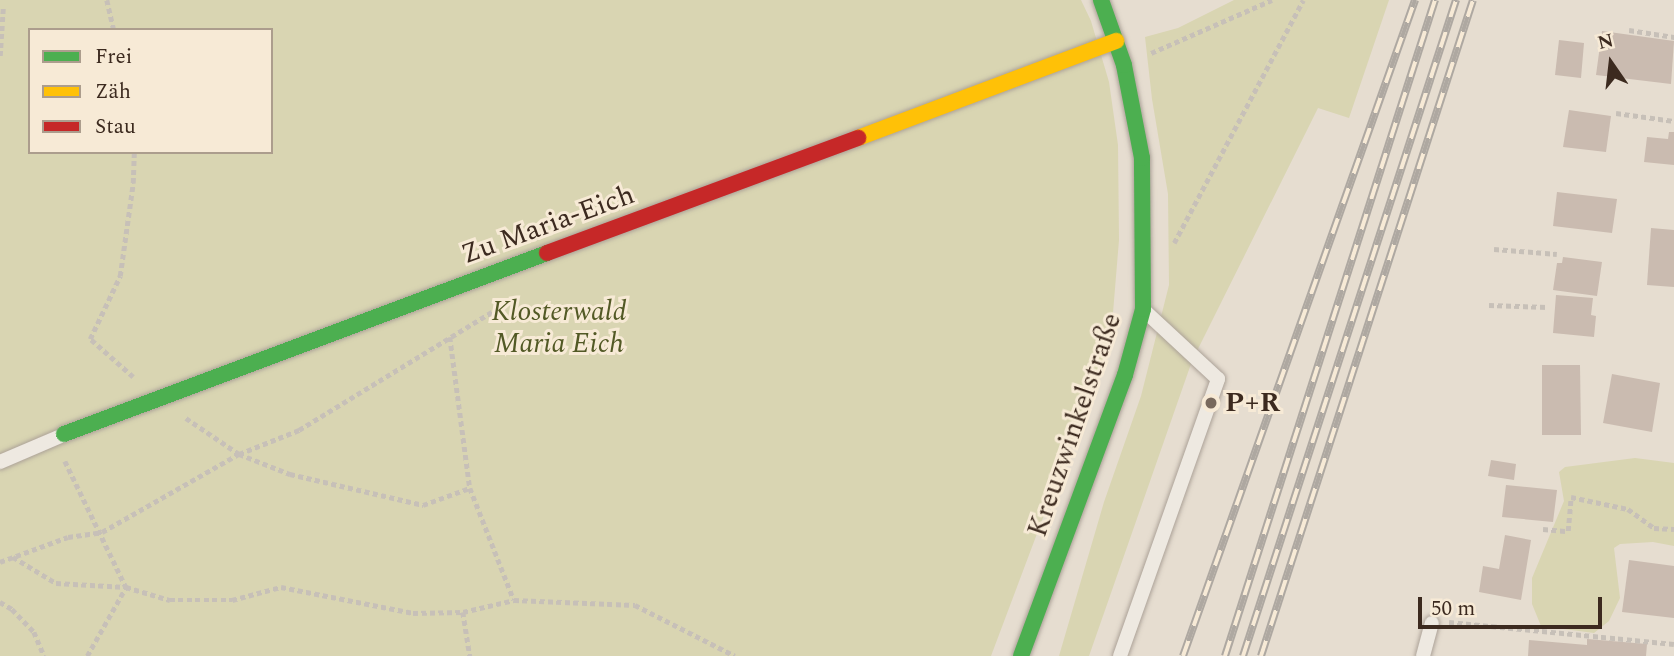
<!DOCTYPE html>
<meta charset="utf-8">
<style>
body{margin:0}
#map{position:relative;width:1674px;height:656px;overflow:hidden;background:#e6ddd0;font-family:Spectral,serif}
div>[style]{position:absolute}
.green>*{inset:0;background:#d9d5b2}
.building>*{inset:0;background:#cabbb0}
.path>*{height:4.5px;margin-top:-2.25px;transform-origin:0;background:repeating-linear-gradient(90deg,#c7c0b8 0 5px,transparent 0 8.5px)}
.roads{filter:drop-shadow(0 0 2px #aca298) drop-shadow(0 0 2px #aca298)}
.lane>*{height:14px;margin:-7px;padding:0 7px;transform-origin:7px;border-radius:7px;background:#eee9e1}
.fast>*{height:16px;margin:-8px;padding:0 8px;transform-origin:8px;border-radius:8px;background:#4caf50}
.slow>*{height:16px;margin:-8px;padding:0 8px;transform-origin:8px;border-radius:8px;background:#ffc107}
.jam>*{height:16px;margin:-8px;padding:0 8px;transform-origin:8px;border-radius:8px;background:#c62828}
.rail>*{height:8px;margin-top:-4px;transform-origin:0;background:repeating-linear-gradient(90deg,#f7ead6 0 16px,#aea8a1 0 32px);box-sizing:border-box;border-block:2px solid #aea8a1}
.dots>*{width:19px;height:19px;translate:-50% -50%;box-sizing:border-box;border:4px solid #f7ead6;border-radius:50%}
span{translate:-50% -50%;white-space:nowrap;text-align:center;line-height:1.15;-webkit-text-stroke:6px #f7ead6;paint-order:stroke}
.street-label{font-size:28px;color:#3c2a1f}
.park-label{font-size:28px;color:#525925;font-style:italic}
.poi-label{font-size:28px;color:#3c2a1f;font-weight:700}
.left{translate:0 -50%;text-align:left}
.legend{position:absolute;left:28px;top:28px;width:245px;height:126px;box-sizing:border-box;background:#f7ead6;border:2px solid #ac9d8d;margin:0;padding:9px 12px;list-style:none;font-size:21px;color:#3c2a1f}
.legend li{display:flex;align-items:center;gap:14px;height:35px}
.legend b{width:35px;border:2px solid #ac9d8d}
.north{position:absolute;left:1576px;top:28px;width:70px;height:70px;-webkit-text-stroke:5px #f7ead6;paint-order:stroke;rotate:346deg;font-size:19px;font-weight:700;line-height:28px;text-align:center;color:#3c2a1f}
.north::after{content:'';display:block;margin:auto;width:24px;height:32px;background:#3c2a1f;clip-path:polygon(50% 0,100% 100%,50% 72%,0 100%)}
.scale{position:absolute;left:1418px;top:597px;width:184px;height:32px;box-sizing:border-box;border:4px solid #3c2a1f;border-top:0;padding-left:9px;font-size:21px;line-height:24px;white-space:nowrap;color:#3c2a1f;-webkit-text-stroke:5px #f7ead6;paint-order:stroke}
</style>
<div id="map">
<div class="green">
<div style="clip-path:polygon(evenodd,0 0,1081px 0,1091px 21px,1109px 82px,1118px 145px,1119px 240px,1111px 337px,991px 656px,0 656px,0 0,30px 30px,271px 30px,271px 152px,30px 152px,30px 30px)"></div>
<div style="clip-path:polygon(1234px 0,1389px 0,1349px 118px,1318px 108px,1192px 361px,1089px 656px,1059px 656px,1104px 502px,1141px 396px,1169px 285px,1168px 194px,1152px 99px,1145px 37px,1178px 28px)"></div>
<div style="clip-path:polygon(1635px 458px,1674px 463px,1674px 546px,1653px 542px,1620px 544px,1614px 548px,1620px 598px,1609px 621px,1594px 633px,1541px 626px,1532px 604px,1532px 578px,1564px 501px,1559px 472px,1565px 467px)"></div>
</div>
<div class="building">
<div style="clip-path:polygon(1602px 31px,1674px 41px,1671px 84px,1596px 75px)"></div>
<div style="clip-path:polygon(1559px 40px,1584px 43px,1581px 78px,1555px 75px)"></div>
<div style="clip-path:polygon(1569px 110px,1611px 116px,1606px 152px,1563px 147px)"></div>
<div style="clip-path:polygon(1669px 132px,1674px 132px,1674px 165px,1644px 162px,1647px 137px,1668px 139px)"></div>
<div style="clip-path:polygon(1557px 192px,1617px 199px,1612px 233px,1553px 226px)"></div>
<div style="clip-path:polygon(1651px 228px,1674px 230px,1674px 287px,1647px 285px)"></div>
<div style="clip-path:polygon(1563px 257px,1602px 262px,1597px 296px,1553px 290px,1557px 263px,1562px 263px)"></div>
<div style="clip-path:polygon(1556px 295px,1593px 298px,1591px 315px,1596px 316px,1594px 337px,1553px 333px)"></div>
<div style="clip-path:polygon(1542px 365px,1580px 365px,1581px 435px,1542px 435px)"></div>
<div style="clip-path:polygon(1612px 374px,1660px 383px,1652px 432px,1603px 423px)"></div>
<div style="clip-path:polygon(1491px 460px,1516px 464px,1514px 480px,1488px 476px)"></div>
<div style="clip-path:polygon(1506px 485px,1557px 490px,1553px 522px,1502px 517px)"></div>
<div style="clip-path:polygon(1505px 535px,1531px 540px,1521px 600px,1479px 592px,1483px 566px,1499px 569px)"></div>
<div style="clip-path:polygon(1629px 560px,1674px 566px,1674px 618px,1622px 612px)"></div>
<div style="clip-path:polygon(1587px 639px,1647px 644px,1646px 656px,1528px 656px,1529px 640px,1587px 645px)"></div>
</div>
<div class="path">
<div style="left:107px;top:0;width:31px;rotate:77deg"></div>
<div style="left:1629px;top:30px;width:46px;rotate:8.8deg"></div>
<div style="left:1151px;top:53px;width:132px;rotate:-23.7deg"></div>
<div style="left:0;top:56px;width:48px;rotate:-86.4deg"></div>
<div style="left:1616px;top:113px;width:59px;rotate:7.9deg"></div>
<div style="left:1174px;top:243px;width:275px;rotate:-62deg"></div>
<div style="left:1494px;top:249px;width:63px;rotate:4.5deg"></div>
<div style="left:1489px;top:305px;width:59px;rotate:1.9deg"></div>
<div style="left:450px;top:337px;width:152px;rotate:82.5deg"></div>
<div style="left:470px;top:488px;width:120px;rotate:68.6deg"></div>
<div style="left:133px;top:377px;width:57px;rotate:-138.5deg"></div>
<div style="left:90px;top:339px;width:70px;rotate:-64.5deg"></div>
<div style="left:120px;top:276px;width:94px;rotate:-82deg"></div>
<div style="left:133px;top:183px;width:31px;rotate:-88deg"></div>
<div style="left:186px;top:418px;width:64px;rotate:34.2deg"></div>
<div style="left:239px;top:454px;width:55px;rotate:21.4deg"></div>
<div style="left:290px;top:474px;width:137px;rotate:13.1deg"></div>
<div style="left:423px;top:505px;width:50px;rotate:-19.9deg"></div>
<div style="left:65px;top:461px;width:140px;rotate:64.2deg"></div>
<div style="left:1543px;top:529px;width:25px;rotate:5deg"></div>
<div style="left:1568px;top:531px;width:34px;rotate:-85deg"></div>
<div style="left:1571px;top:497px;width:58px;rotate:11.9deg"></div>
<div style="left:1628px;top:509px;width:32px;rotate:36deg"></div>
<div style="left:1654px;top:528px;width:20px;rotate:3deg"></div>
<div style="left:13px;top:557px;width:50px;rotate:31.2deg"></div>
<div style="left:56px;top:583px;width:70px;rotate:3.3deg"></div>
<div style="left:126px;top:587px;width:46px;rotate:16.5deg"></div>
<div style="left:170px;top:600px;width:62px"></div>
<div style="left:232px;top:600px;width:51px;rotate:-14.9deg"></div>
<div style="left:281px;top:587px;width:135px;rotate:11.1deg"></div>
<div style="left:413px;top:613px;width:50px;rotate:-1.1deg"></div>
<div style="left:463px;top:612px;width:52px;rotate:-13.2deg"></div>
<div style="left:514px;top:600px;width:121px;rotate:2.4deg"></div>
<div style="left:635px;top:605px;width:112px;rotate:27deg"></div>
<div style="left:0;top:562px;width:72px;rotate:-20.2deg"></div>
<div style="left:68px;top:537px;width:34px;rotate:-8deg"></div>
<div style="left:102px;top:532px;width:158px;rotate:-29.7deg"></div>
<div style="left:239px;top:454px;width:65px;rotate:-21.8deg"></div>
<div style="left:299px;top:430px;width:241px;rotate:-31.5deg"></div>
<div style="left:0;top:602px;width:14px;rotate:30deg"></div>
<div style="left:12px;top:609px;width:32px;rotate:46deg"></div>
<div style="left:34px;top:632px;width:26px;rotate:67deg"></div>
<div style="left:463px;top:612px;width:45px;rotate:81deg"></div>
<div style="left:1449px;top:622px;width:226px;rotate:5.6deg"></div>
<div style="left:87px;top:656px;width:79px;rotate:-60.5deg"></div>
</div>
<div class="roads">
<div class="lane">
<div style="left:0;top:462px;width:69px;rotate:-23.2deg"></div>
<div style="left:1120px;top:656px;width:294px;rotate:-70.5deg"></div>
<div style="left:1218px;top:379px;width:98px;rotate:-137.1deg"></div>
<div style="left:1423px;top:656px;width:34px;rotate:-75deg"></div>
</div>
<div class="fast">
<div style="left:64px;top:434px;width:516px;rotate:-20.54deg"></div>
<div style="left:1021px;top:656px;width:300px;rotate:-69.7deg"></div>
<div style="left:1125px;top:375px;width:68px;rotate:-74.7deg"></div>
<div style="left:1143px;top:309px;width:151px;rotate:-90.4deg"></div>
<div style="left:1142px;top:158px;width:95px;rotate:-101deg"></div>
<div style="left:1124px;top:65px;width:69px;rotate:-109.5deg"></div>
</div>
<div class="slow">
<div style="left:858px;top:138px;width:276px;rotate:-20.6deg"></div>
</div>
<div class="jam">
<div style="left:547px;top:253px;width:332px;rotate:-20.3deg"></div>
</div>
</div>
<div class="rail">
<div style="left:1183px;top:656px;width:696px;rotate:-70.52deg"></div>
<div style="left:1225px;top:656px;width:689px;rotate:-72.25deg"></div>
<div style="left:1243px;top:656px;width:690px;rotate:-72.01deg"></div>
<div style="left:1261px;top:656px;width:689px;rotate:-72.09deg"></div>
</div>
<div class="dots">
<div style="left:1211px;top:403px;background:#78695d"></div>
</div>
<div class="street-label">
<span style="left:548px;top:225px;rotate:-20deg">Zu Maria-Eich</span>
<span style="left:1075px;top:425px;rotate:-71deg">Kreuzwinkelstraße</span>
</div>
<div class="park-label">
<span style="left:559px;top:328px">Klosterwald<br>Maria Eich</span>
</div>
<div class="poi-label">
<span class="left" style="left:1225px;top:403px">P+R</span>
</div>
<ul class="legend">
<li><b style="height:9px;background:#4caf50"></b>Frei</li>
<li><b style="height:9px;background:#ffc107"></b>Zäh</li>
<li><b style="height:9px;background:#c62828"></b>Stau</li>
</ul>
<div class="north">N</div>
<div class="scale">50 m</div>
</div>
